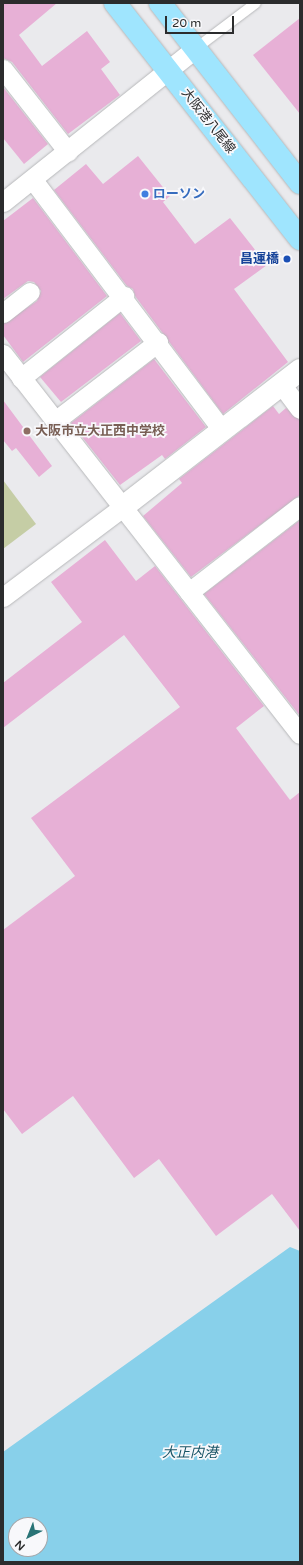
<!DOCTYPE html>
<meta charset="utf-8">
<style>
body{margin:0}
#map{position:relative;width:303px;height:1565px;overflow:hidden;background:#eaeaed;font-family:"Varela Round","Noto Sans JP",sans-serif}
div>[style]{position:absolute}
.green>*{inset:0;background:#c5cda5}
.water>*{inset:0;background:#88d0ea}
.building>*{inset:0;background:#e7b0d6}
.roads{filter:drop-shadow(0 0 1px #b7b8ba) drop-shadow(0 0 1px #b7b8ba)}
.lane>*{height:10px;margin:-5px;padding:0 5px;transform-origin:5px;border-radius:5px;background:#fff}
.street>*{height:19px;margin:-9.5px;padding:0 9.5px;transform-origin:9.5px;border-radius:9.5px;background:#fff}
.secondary>*{height:22px;margin:-11px;padding:0 11px;transform-origin:11px;border-radius:11px;background:#fff}
.primary>*{height:22px;margin:-11px;padding:0 11px;transform-origin:11px;border-radius:11px;background:#9fe5fe}
.dots>*{width:11px;height:11px;translate:-50% -50%;box-sizing:border-box;border:2px solid #f8f8fb;border-radius:50%}
span{translate:-50% -50%;white-space:nowrap;text-align:center;line-height:1.15;-webkit-text-stroke:3.5px #f8f8fb;paint-order:stroke}
.street-label{font-size:13px;color:#2b2c2d}
.shop-label{font-size:13px;color:#366cbe;font-weight:700}
.left{translate:0 -50%;text-align:left}
.transit-label{font-size:13px;color:#164399;font-weight:700}
.right{translate:-100% -50%;text-align:right}
.education-label{font-size:13px;color:#785e54;font-weight:700}
.water-label{font-size:14px;color:#175365;font-style:italic}
.frame{position:absolute;inset:0;border:4px solid #2b2c2d;pointer-events:none}
.north{position:absolute;left:8px;top:1517px;width:40px;height:40px;box-sizing:border-box;background:#f8f8fb;border:1px solid #a6a6a9;border-radius:50%;rotate:223deg;font-size:11px;font-weight:700;line-height:16px;text-align:center;color:#2b2c2d}
.north::after{content:'';display:block;margin:auto;width:14px;height:18px;background:#297376;clip-path:polygon(50% 0,100% 100%,50% 72%,0 100%)}
.scale{position:absolute;left:165px;top:16px;width:69px;height:18px;box-sizing:border-box;border:2px solid #2b2c2d;border-top:0;padding-left:5px;font-size:12px;line-height:14px;white-space:nowrap;color:#2b2c2d;-webkit-text-stroke:3px #f8f8fb;paint-order:stroke}
</style>
<div id="map">
<div class="green">
<div style="clip-path:polygon(3px 480px,36px 524px,3px 549px)"></div>
</div>
<div class="water">
<div style="clip-path:polygon(evenodd,290px 1247px,300px 1251px,300px 1562px,3px 1562px,3px 1452px,290px 1247px,16px 1525px,40px 1525px,40px 1549px,16px 1549px,16px 1525px)"></div>
</div>
<div class="building">
<div style="clip-path:polygon(3px 3px,57px 3px,19px 35px,42px 66px,87px 31px,110px 62px,101px 69px,120px 95px,68px 134px,12px 62px,3px 58px)"></div>
<div style="clip-path:polygon(300px 18px,300px 114px,253px 55px)"></div>
<div style="clip-path:polygon(3px 87px,48px 144px,24px 164px,3px 138px)"></div>
<div style="clip-path:polygon(138px 156px,170px 196px,163px 202px,195px 244px,230px 218px,267px 265px,234px 289px,288px 362px,223px 414px,135px 296px,133px 289px,127px 286px,54px 190px,86px 164px,103px 184px)"></div>
<div style="clip-path:polygon(33px 198px,107px 296px,23px 362px,3px 335px,3px 324px,37px 301px,41px 291px,34px 282px,28px 281px,3px 299px,3px 221px)"></div>
<div style="clip-path:polygon(120px 313px,141px 341px,61px 402px,40px 377px)"></div>
<div style="clip-path:polygon(154px 359px,206px 427px,165px 459px,162px 455px,120px 485px,71px 423px)"></div>
<div style="clip-path:polygon(3px 400px,52px 466px,39px 477px,16px 448px,12px 451px,3px 440px)"></div>
<div style="clip-path:polygon(273px 406px,279px 414px,286px 408px,300px 420px,300px 495px,191px 577px,143px 516px,182px 483px,179px 479px)"></div>
<div style="clip-path:polygon(300px 520px,300px 716px,204px 594px)"></div>
<div style="clip-path:polygon(105px 540px,136px 581px,155px 566px,264px 706px,236px 728px,290px 800px,300px 792px,300px 1231px,272px 1194px,216px 1236px,159px 1159px,134px 1178px,73px 1096px,22px 1134px,3px 1109px,3px 930px,75px 876px,31px 818px,180px 707px,124px 635px,3px 728px,3px 683px,82px 622px,51px 582px)"></div>
</div>
<div class="roads">
<div class="lane">
<div style="left:195px;top:49px;width:76px;rotate:-37deg"></div>
</div>
<div class="street">
<div style="left:3px;top:69px;width:105px;rotate:51.9deg"></div>
<div style="left:33px;top:180px;width:313px;rotate:52.9deg"></div>
<div style="left:3px;top:202px;width:246px;rotate:-38.6deg"></div>
<div style="left:3px;top:313px;width:34px;rotate:-38deg"></div>
<div style="left:3px;top:354px;width:482px;rotate:52deg"></div>
<div style="left:21px;top:378px;width:132px;rotate:-38.5deg"></div>
<div style="left:281px;top:384px;width:31px;rotate:53deg"></div>
<div style="left:55px;top:421px;width:130px;rotate:-37.5deg"></div>
<div style="left:189px;top:592px;width:140px;rotate:-37.8deg"></div>
<div style="left:3px;top:597px;width:150px;rotate:-36.9deg"></div>
</div>
<div class="secondary">
<div style="left:123px;top:507px;width:224px;rotate:-37.7deg"></div>
</div>
<div class="primary">
<div style="left:115px;top:3px;width:300px;rotate:51.9deg"></div>
<div style="left:160px;top:3px;width:228px;rotate:52.1deg"></div>
</div>
</div>
<div class="dots">
<div style="left:145px;top:194px;background:#3f7fe0"></div>
<div style="left:287px;top:259px;background:#1a4fb4"></div>
<div style="left:27px;top:431px;background:#8d6e63"></div>
</div>
<div class="street-label">
<span style="left:208px;top:121px;rotate:52deg">大阪港八尾線</span>
</div>
<div class="shop-label">
<span class="left" style="left:153px;top:194px">ローソン</span>
</div>
<div class="transit-label">
<span class="right" style="left:279px;top:259px">昌運橋</span>
</div>
<div class="education-label">
<span class="left" style="left:35px;top:431px">大阪市立大正西中学校</span>
</div>
<div class="water-label">
<span style="left:190px;top:1453px">大正内港</span>
</div>
<div class="frame"></div>
<div class="north">N</div>
<div class="scale">20 m</div>
</div>
